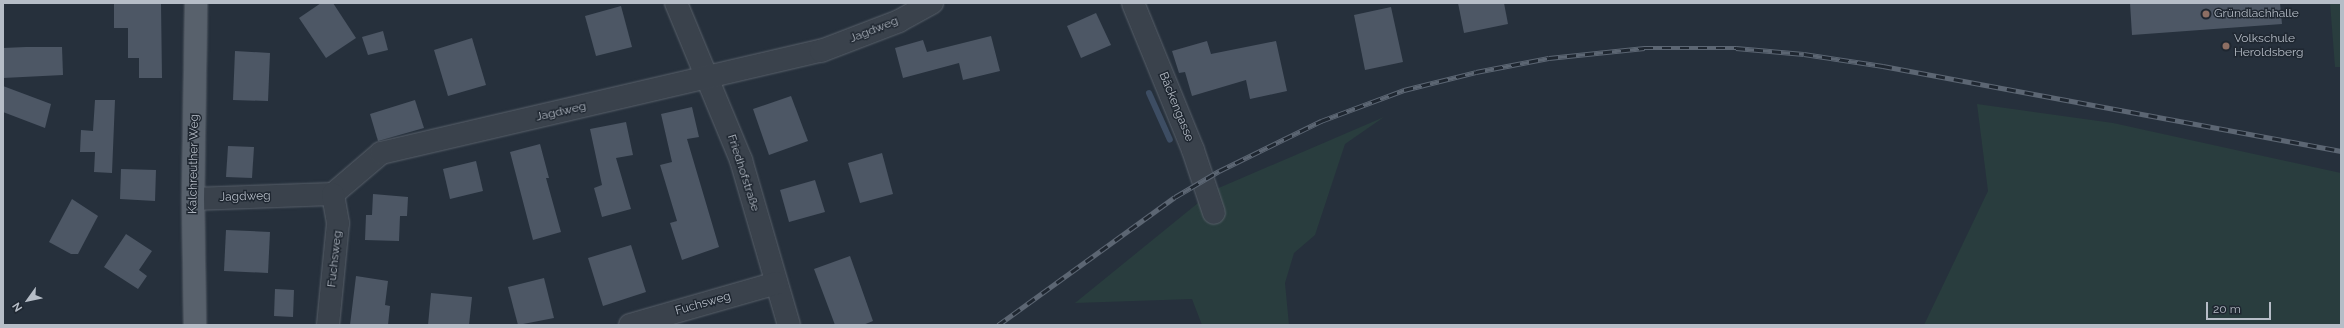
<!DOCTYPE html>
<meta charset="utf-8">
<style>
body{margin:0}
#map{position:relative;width:2344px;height:328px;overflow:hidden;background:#26303c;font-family:Raleway,sans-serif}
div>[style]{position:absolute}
.green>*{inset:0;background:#293d3e}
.stream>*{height:6px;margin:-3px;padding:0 3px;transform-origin:3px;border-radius:3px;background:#3d4d63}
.building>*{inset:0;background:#4d5765}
.roads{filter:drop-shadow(0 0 1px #58606a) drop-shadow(0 0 1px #58606a)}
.minor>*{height:22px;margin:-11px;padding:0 11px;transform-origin:11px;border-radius:11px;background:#3a424c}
.major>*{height:22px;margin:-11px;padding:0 11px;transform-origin:11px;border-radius:11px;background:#58616c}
.rail>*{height:4.5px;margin-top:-2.25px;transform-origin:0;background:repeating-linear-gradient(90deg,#1f2731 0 9px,#5c6673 0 18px);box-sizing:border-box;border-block:1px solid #5c6673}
.dots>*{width:11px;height:11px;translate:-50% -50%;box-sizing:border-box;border:2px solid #1f2731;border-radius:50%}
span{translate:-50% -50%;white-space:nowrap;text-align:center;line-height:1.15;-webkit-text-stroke:3px #1f2731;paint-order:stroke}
.poi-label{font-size:12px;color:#b6bdc7}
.left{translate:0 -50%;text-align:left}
.street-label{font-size:12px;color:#b6bdc7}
.frame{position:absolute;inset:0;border:4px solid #b6bdc7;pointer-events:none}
.north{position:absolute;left:8px;top:280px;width:40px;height:40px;-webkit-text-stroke:3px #1f2731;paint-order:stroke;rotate:237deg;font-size:11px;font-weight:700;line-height:16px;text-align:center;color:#b6bdc7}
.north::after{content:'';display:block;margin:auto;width:14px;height:18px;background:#b6bdc7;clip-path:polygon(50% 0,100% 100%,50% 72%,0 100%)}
.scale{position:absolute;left:2206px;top:302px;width:65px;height:18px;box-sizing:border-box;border:2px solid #b6bdc7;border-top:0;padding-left:5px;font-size:12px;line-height:14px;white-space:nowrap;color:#b6bdc7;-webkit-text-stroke:3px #1f2731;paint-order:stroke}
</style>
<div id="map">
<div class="green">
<div style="clip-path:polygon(2330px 3px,2341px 3px,2341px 67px,2335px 67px)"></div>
<div style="clip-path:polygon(1977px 104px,2113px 123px,2341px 173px,2341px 325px,1924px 325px,1988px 191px)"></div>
<div style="clip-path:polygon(1384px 117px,1345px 144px,1315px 235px,1294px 253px,1285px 283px,1289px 325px,1202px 325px,1192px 299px,1075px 303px,1214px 190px)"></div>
</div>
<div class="stream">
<div style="left:1149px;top:93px;width:51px;rotate:65.9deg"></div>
</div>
<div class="building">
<div style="clip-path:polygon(114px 3px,161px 3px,162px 78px,139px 78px,139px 58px,128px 58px,128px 28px,114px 28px)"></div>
<div style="clip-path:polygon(321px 3px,333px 3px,356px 38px,326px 58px,299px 18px)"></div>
<div style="clip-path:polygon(1458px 3px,1504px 3px,1508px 24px,1464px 33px)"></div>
<div style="clip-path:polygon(2130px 3px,2280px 3px,2282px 24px,2132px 35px)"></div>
<div style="clip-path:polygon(621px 6px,632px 47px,596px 56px,585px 16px)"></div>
<div style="clip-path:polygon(1391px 7px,1403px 62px,1365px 70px,1354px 15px)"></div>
<div style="clip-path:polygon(1096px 13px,1111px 45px,1081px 58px,1067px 26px)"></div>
<div style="clip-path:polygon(383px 31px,388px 50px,368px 55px,362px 37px)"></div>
<div style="clip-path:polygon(991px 36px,1000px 71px,963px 80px,959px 63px,903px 78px,895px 48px,923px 40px,927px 52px)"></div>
<div style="clip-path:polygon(472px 38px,486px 85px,448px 96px,434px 50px)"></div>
<div style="clip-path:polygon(1207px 41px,1211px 54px,1276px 41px,1287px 91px,1250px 99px,1246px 80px,1192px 96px,1185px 72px,1179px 73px,1172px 51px)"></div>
<div style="clip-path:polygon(26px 47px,62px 47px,63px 75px,3px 78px,3px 48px)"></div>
<div style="clip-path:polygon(235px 51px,270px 53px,268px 101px,233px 100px)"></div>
<div style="clip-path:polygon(3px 86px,51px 104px,45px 128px,3px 112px)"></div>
<div style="clip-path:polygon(791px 96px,808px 141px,769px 155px,753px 109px)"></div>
<div style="clip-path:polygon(95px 100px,115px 100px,112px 173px,94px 172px,95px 152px,80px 152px,81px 130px,93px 131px)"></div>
<div style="clip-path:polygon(415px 100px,424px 128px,378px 141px,370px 114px)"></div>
<div style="clip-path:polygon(692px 107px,699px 137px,687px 139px,719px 247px,682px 260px,670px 223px,677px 221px,660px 165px,672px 162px,661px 114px)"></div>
<div style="clip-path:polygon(626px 122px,633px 155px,616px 158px,631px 209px,602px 217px,594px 188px,602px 185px,590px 129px)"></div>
<div style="clip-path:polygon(540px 144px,549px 178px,546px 178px,561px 232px,533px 240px,510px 152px)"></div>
<div style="clip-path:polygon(228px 146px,254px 147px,252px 178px,226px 177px)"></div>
<div style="clip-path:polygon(882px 153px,893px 194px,860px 203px,848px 163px)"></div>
<div style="clip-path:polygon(476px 161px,483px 191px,450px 199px,443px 169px)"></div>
<div style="clip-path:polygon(121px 169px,156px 170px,155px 201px,120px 199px)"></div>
<div style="clip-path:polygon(815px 180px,825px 212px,789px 222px,780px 190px)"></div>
<div style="clip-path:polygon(373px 194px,408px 197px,407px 216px,400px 216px,399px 241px,365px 240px,366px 215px,372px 215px)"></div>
<div style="clip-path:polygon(72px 199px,98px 216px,78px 254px,71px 254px,49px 242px)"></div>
<div style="clip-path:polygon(226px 230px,270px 232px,268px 273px,224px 271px)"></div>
<div style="clip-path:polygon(126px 234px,152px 251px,139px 270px,147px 276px,138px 289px,104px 267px)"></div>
<div style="clip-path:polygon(631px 245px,646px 292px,603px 306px,588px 258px)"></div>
<div style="clip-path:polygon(850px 256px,873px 321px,863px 325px,835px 325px,814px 269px)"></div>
<div style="clip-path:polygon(356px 276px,388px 281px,385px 305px,390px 306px,388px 325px,350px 325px)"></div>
<div style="clip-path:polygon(544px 278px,554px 318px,518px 325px,508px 287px)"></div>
<div style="clip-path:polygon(275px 289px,294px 290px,293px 317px,274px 316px)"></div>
<div style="clip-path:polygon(431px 293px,472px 297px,469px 325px,428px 325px)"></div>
</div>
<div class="roads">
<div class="minor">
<div style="left:676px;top:3px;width:170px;rotate:67.5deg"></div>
<div style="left:741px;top:160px;width:172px;rotate:73.8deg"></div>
<div style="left:1133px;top:3px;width:159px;rotate:67.8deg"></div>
<div style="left:1193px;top:150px;width:66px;rotate:71.6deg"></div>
<div style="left:193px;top:199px;width:140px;rotate:-2deg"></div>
<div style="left:333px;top:194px;width:63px;rotate:-40.5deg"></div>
<div style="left:381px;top:153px;width:452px;rotate:-13.1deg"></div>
<div style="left:821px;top:51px;width:84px;rotate:-21deg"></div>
<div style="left:899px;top:21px;width:38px;rotate:-29deg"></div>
<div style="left:328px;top:325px;width:102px;rotate:-84.4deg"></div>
<div style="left:338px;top:223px;width:29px;rotate:-100deg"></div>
<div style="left:630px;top:325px;width:152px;rotate:-16deg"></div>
</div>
<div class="major">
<div style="left:195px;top:325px;width:126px;rotate:-90.9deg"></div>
<div style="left:193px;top:199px;width:196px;rotate:-89.1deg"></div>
</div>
</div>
<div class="rail">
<div style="left:998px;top:325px;width:218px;rotate:-35.9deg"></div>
<div style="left:1175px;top:197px;width:51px;rotate:-30.6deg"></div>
<div style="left:1219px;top:171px;width:114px;rotate:-26.1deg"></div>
<div style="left:1321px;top:121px;width:89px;rotate:-20.5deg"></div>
<div style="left:1404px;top:90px;width:74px;rotate:-14deg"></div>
<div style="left:1476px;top:72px;width:74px;rotate:-10.9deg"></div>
<div style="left:1549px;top:58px;width:96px;rotate:-6deg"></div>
<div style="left:1644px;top:48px;width:92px"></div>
<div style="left:1736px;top:48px;width:68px;rotate:5deg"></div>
<div style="left:1804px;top:54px;width:80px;rotate:8.6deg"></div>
<div style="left:1883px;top:66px;width:466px;rotate:10.5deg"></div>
</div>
<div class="dots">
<div style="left:2206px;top:14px;background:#8d6e63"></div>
<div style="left:2226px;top:46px;background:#8d6e63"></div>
</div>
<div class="poi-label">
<span class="left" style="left:2214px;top:14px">Gründlachhalle</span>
<span class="left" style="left:2234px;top:46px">Volkschule<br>Heroldsberg</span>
</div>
<div class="street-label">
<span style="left:874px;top:30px;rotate:-22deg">Jagdweg</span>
<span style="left:1176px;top:107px;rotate:68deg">Bäckengasse</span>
<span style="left:561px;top:112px;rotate:-13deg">Jagdweg</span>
<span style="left:194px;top:164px;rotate:-89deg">Kalchreuther Weg</span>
<span style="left:743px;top:173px;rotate:72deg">Friedhofstraße</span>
<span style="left:245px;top:197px;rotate:-2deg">Jagdweg</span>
<span style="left:335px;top:259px;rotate:-84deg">Fuchsweg</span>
<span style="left:703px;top:304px;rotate:-16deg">Fuchsweg</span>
</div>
<div class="frame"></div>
<div class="north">N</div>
<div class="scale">20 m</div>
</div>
